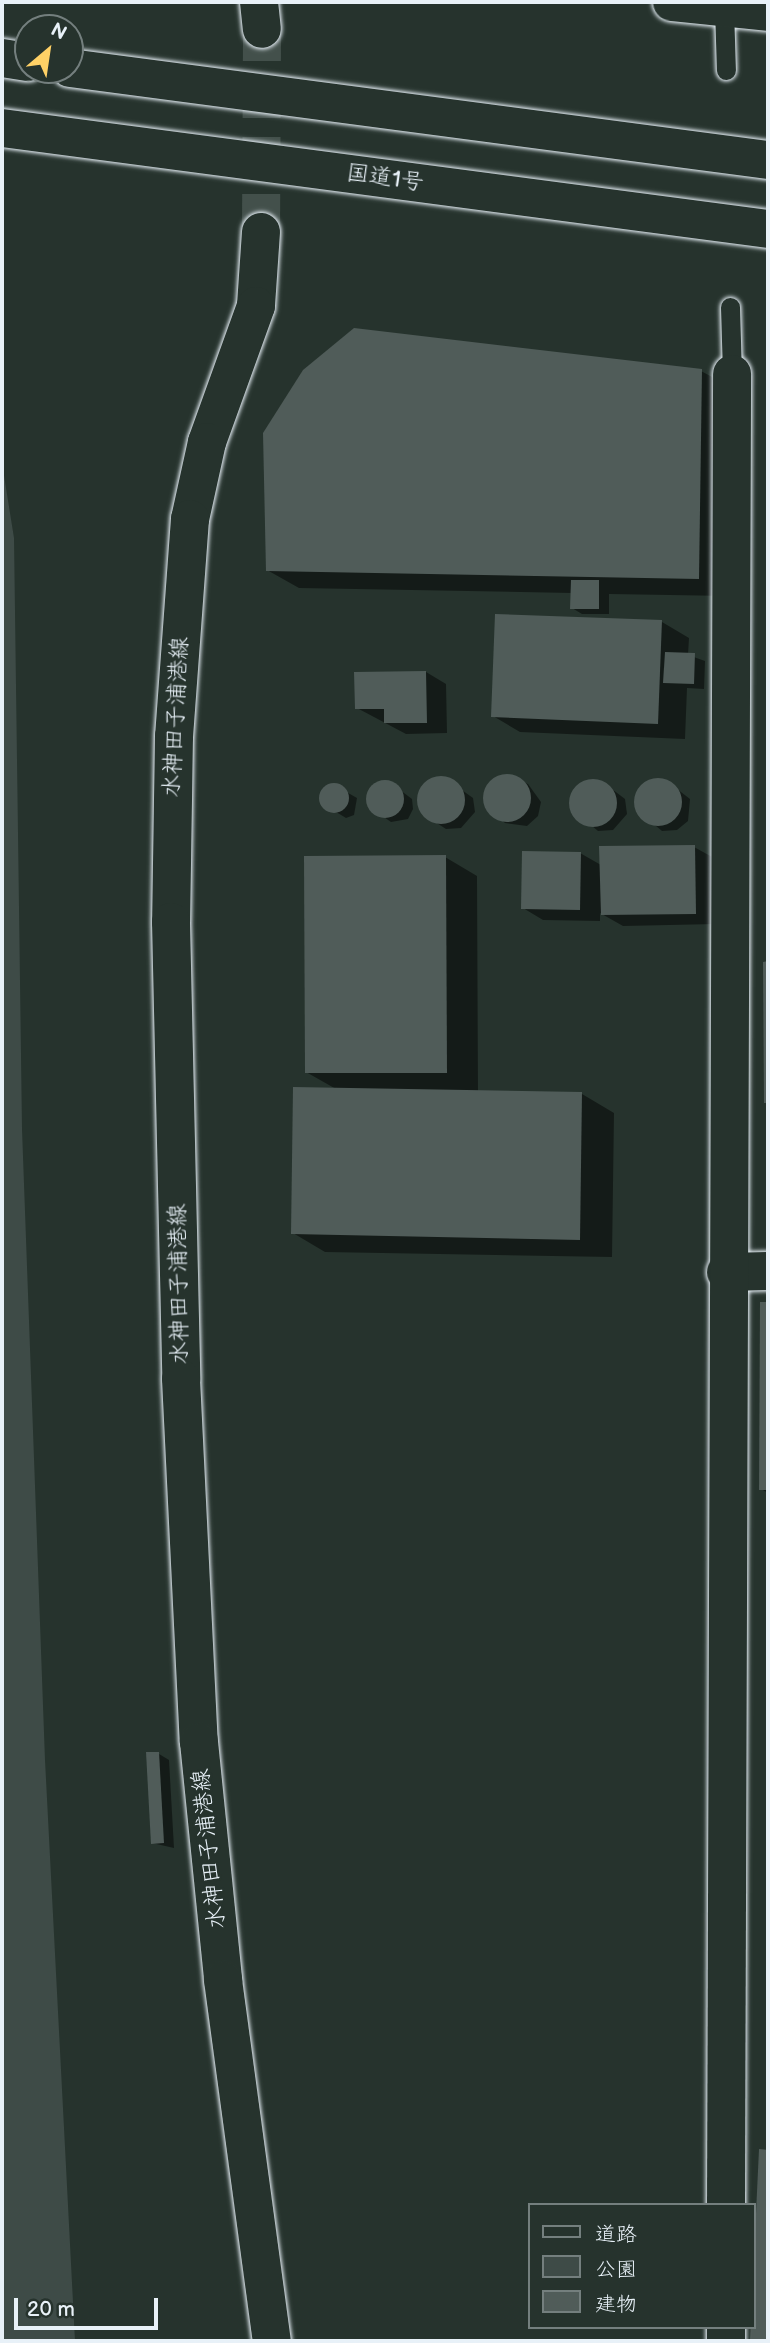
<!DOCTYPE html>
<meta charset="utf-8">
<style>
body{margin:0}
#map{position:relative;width:770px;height:2343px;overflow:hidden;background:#26332d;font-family:"Balsamiq Sans","Klee One",sans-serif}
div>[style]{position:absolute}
.green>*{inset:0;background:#3e4b47}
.shadow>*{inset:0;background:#0007}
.building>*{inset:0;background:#505c59}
.round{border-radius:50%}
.secondary-tunnel>*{height:38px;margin-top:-19px;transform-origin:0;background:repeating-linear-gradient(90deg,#43504b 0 38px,transparent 0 57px)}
.roads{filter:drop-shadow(0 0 2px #e8f1f8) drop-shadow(0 0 2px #e8f1f8)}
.service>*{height:19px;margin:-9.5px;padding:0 9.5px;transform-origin:9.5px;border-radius:9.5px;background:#26332d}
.minor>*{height:38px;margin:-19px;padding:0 19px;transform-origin:19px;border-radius:19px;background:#26332d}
.tertiary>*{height:38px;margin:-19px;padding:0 19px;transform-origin:19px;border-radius:19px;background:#26332d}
.secondary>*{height:38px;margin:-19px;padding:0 19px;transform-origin:19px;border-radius:19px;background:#26332d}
.trunk>*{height:38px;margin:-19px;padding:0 19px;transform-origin:19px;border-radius:19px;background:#26332d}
span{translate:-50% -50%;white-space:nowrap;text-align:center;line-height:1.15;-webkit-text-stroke:5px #26332d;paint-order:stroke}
.street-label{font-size:23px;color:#e8f1f8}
.frame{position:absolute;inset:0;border:4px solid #e8f1f8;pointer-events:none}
.legend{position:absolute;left:528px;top:2203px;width:228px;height:126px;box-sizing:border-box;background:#26332d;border:2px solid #747f7e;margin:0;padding:9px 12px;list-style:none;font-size:21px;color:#e8f1f8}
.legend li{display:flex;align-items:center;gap:14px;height:35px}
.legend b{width:35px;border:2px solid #747f7e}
.north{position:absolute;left:14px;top:14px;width:70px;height:70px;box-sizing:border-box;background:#26332d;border:2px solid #747f7e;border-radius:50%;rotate:29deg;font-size:19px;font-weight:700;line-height:28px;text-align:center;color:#e8f1f8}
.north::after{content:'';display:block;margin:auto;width:24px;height:32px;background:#ffd166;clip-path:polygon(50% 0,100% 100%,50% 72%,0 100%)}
.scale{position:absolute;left:14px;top:2298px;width:144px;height:32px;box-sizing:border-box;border:4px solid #e8f1f8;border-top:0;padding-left:9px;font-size:21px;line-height:24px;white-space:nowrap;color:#e8f1f8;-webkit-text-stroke:5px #26332d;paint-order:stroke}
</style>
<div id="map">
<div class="green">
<div style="clip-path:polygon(2px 463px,14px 538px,22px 1129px,45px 1760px,75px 2341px,2px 2341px)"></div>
</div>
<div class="shadow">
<div style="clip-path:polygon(701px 371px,734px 389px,730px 596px,609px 594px,609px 614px,582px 614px,572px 608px,572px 593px,299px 588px,267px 570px)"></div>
<div style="clip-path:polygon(662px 622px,689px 638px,688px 655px,705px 661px,704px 689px,687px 688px,685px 739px,520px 732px,493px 716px)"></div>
<div style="clip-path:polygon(426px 672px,446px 684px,447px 733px,406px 734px,357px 708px)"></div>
<div style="clip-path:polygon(502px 776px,528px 784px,541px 802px,538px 816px,527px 826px,505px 823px,485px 804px,489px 783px)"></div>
<div style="clip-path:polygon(445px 778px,473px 798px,475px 812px,461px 828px,446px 829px,423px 814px,418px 800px,430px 781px)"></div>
<div style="clip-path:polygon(653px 780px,668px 782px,690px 799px,688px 821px,677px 830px,662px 831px,636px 809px,636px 794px)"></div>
<div style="clip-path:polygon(589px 781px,604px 783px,625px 799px,627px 814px,613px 830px,598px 831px,572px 809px,576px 788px)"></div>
<div style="clip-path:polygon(392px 784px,412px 799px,413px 809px,408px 819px,391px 822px,371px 808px,368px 798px,377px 785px)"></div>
<div style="clip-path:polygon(334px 785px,357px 798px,354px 815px,346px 818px,323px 804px,321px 797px)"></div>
<div style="clip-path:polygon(694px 847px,714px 858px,716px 924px,623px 926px,600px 913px,600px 921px,543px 920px,523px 908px,580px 853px,601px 865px)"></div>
<div style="clip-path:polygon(445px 857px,477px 876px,478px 1092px,582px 1094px,614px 1113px,612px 1257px,325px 1252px,293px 1233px,336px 1089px,306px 1072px)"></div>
<div style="clip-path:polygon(765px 963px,768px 963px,768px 1104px,765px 1102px)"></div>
<div style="clip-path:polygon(762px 1304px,768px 1304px,768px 1493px,761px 1489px)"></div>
<div style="clip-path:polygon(159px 1754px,169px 1760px,174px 1848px,152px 1843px)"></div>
<div style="clip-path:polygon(761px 2151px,768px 2152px,768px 2341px,752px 2340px)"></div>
</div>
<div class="building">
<div style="clip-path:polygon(354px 328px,702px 369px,699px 579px,266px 571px,263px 433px,303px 370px)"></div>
<div style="clip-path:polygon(571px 580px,599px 580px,599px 609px,570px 609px)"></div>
<div style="clip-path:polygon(495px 614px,662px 620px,658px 724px,491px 717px)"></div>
<div style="clip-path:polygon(665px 652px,695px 653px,694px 684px,663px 683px)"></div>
<div style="clip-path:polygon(426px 671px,427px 723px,384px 723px,384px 709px,355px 709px,354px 672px)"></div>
<div class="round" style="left:483px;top:774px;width:48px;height:48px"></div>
<div class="round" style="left:417px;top:776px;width:48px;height:48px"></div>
<div class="round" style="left:634px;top:778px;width:48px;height:48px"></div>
<div class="round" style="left:569px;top:779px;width:48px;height:48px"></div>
<div class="round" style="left:366px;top:780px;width:38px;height:38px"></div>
<div class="round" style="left:319px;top:783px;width:30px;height:30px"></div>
<div style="clip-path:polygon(695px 845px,696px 914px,601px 915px,599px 846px)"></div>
<div style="clip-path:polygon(522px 851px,581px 852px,580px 910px,521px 909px)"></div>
<div style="clip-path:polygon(446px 855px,447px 1073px,305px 1073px,304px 856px)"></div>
<div style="clip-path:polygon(768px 961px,768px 1103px,764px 1103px,763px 962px)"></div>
<div style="clip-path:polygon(293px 1087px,582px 1092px,580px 1240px,291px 1234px)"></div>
<div style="clip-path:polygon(760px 1302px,768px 1302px,768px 1490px,759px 1490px)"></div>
<div style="clip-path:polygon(146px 1752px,159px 1752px,164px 1843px,151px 1844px)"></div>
<div style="clip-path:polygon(759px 2149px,768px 2150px,768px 2341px,750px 2341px)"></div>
</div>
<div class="secondary-tunnel">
<div style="left:261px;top:232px;width:203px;rotate:-89.7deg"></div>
</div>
<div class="roads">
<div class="service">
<div style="left:724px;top:8px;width:62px;rotate:88.2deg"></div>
<div style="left:730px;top:307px;width:67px;rotate:88.3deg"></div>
</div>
<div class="minor">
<div style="left:726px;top:1272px;width:42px;rotate:-1.4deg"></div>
<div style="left:726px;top:2205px;width:1831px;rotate:-89.81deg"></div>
<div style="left:726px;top:2341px;width:14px;rotate:-90deg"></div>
</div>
<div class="tertiary">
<div style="left:672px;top:2px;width:97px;rotate:5.9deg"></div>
</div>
<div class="secondary">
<div style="left:259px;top:2px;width:27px;rotate:84deg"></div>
<div style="left:261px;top:232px;width:74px;rotate:93.9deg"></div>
<div style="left:256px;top:306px;width:145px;rotate:109.8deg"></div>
<div style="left:207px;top:442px;width:79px;rotate:102.4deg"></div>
<div style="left:190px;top:519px;width:218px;rotate:94.2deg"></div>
<div style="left:174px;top:736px;width:186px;rotate:90.9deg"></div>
<div style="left:171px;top:922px;width:457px;rotate:88.7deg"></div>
<div style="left:181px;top:1379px;width:363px;rotate:87.2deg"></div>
<div style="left:199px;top:1742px;width:239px;rotate:84.2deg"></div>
<div style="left:223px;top:1980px;width:364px;rotate:82.3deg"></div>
</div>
<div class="trunk">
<div style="left:2px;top:58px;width:26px;rotate:9deg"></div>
<div style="left:70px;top:68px;width:704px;rotate:7.51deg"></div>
<div style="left:2px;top:128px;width:773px;rotate:7.51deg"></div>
</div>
</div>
<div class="street-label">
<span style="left:385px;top:178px;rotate:8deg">国道1号</span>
<span style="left:176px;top:717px;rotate:-87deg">水神田子浦港線</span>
<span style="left:179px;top:1284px;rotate:-91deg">水神田子浦港線</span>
<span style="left:209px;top:1849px;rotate:-96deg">水神田子浦港線</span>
</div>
<div class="frame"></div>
<ul class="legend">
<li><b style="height:9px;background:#26332d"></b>道路</li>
<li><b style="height:19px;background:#3e4b47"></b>公園</li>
<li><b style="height:19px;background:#505c59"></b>建物</li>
</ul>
<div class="north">N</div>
<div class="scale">20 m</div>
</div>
